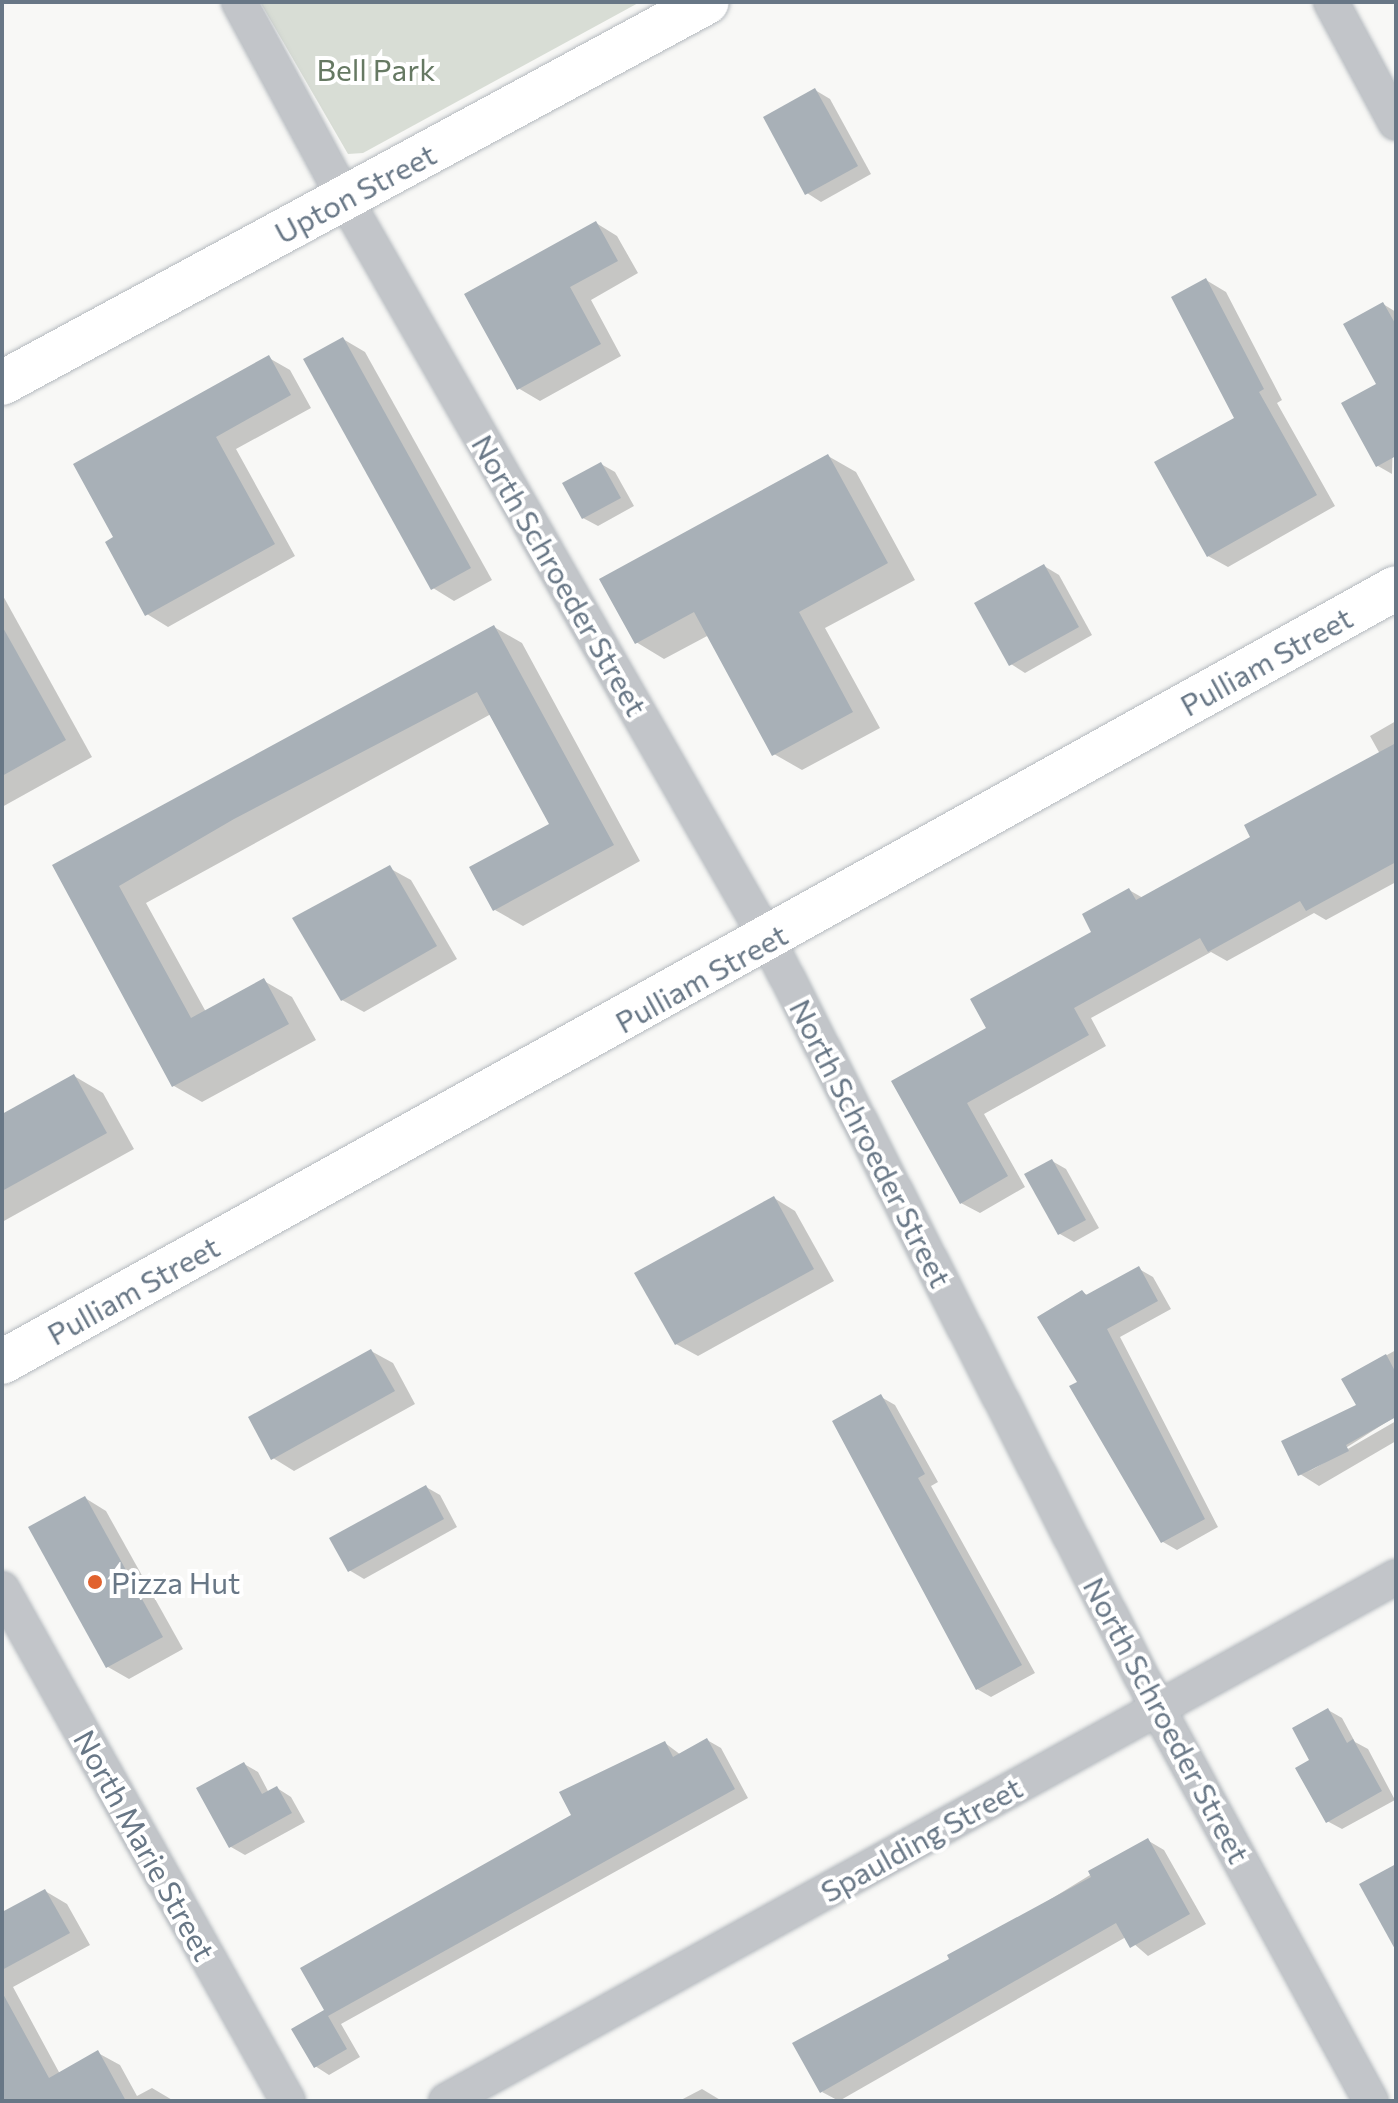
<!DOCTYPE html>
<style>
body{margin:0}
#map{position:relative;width:1398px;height:2103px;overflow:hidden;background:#f8f8f6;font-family:Commissioner,sans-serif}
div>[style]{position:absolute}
.green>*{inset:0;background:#d8ddd5}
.shadow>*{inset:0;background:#0003}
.building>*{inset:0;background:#a8b0b7}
.roads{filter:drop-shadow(0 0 2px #b4b9be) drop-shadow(0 0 2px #b4b9be)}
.street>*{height:34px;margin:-17px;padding:0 17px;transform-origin:17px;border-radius:17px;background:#c2c5c9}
.secondary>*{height:44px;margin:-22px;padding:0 22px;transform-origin:22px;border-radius:22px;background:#fff}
.dots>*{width:22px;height:22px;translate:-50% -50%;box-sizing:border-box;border:4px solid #fff;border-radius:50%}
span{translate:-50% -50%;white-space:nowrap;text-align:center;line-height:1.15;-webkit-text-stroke:8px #fff;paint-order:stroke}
.park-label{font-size:30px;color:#667963}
.street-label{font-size:30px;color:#687786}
.poi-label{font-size:30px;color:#687786}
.left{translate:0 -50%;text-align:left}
.frame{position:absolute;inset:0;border:4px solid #687786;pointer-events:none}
</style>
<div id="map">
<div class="green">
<div style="clip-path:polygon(260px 2px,640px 2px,363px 153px,348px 154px)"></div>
</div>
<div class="shadow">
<div style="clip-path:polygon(815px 90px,830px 99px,871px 174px,821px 202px,807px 193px)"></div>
<div style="clip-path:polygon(596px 223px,617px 236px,638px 273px,591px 300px,621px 356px,540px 401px,518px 388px)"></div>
<div style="clip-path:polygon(1206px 280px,1226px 292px,1282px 400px,1277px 403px,1335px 506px,1228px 567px,1208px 556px,1236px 418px)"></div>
<div style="clip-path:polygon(1383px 304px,1396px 312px,1392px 474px,1378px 466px)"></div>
<div style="clip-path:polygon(343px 339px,365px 352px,492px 580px,454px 601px,433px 588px)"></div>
<div style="clip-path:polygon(269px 358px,290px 370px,311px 408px,236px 449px,295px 556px,168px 627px,147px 614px,116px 538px)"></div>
<div style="clip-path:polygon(828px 456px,856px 472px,915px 580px,825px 628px,880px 728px,802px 770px,774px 754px,709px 635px,664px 659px,636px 642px)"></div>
<div style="clip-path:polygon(601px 464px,615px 472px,634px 506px,598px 526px,583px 518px)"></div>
<div style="clip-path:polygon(1044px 566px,1059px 575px,1092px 635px,1025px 673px,1011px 664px)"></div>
<div style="clip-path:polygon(2px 594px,92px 757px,2px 807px)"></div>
<div style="clip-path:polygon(494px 627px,522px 643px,640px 861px,523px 926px,495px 910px,551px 825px,491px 714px,146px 903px,206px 1012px,264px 981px,292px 997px,316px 1040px,202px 1102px,174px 1086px,54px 866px)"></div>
<div style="clip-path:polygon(1396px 721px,1396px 882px,1326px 920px,1314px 913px,1227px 961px,1211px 952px,1091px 1018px,1106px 1046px,984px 1114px,1025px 1187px,980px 1213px,961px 1203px,894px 1081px,988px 1029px,1094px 933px,1129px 890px,1143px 898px,1252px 838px,1380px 754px,1370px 736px)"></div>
<div style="clip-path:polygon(389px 868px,411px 880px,457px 959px,364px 1012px,342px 1000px)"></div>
<div style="clip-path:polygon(74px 1076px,103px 1093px,134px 1149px,2px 1222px,2px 1116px)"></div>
<div style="clip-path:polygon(1052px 1161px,1066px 1169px,1099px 1228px,1074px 1242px,1060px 1234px)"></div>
<div style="clip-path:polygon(774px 1198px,795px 1211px,834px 1281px,698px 1356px,676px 1344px)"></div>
<div style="clip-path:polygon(1139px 1269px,1153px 1277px,1171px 1309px,1120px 1337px,1218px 1527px,1177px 1550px,1163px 1542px,1080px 1382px,1082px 1292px,1089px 1296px)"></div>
<div style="clip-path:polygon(1396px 1350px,1396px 1416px,1308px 1472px,1396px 1421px,1396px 1441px,1319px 1486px,1300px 1474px,1359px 1406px,1344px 1379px)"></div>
<div style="clip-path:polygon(371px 1351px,393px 1363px,415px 1404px,294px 1471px,273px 1458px)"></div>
<div style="clip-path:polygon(881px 1397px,895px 1405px,938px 1482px,931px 1486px,1035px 1673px,991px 1697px,977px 1689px)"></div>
<div style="clip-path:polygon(426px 1487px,440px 1495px,457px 1527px,364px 1579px,349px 1570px)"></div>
<div style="clip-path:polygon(85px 1498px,106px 1511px,183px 1649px,129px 1679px,108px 1667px)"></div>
<div style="clip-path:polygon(1328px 1710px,1342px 1718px,1355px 1742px,1368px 1749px,1395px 1800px,1342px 1829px,1327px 1821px,1312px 1761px)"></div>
<div style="clip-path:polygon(707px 1740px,721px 1748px,748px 1798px,341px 2024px,360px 2057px,329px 2075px,315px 2066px,327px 2011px,665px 1743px,681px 1755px)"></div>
<div style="clip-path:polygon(244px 1764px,258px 1772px,269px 1793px,277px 1788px,291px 1797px,305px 1822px,245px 1855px,231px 1847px)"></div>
<div style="clip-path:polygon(1147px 1840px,1164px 1850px,1206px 1924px,1148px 1956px,1126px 1937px,839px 2101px,822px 2092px,952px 1960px)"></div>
<div style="clip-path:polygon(45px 1891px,67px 1904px,90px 1945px,13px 1987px,60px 2074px,98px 2053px,120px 2065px,137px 2096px,152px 2088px,174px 2101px,4px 2101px,2px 1915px)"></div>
<div style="clip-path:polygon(702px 2089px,722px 2101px,679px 2101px)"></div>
</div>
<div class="building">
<div style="clip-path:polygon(815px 88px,858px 166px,805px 195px,763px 117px)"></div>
<div style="clip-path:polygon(596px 221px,618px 261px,570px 287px,601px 344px,517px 390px,464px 294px)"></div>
<div style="clip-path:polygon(1206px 278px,1264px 389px,1259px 392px,1317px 495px,1207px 557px,1154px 462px,1234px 418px,1171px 297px)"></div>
<div style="clip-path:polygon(1383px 302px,1396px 325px,1396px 456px,1376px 467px,1341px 403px,1376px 384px,1343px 324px)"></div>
<div style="clip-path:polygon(343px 337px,471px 568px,431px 590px,303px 359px)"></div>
<div style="clip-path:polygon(269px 355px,291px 395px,216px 437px,275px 544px,145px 616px,105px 542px,113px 537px,73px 464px)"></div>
<div style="clip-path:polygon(828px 454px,888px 563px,799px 612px,853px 712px,772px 756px,694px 612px,635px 644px,599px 579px)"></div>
<div style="clip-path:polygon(601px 462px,621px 498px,582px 519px,562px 483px)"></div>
<div style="clip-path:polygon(1044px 564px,1079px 627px,1009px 666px,974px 603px)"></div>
<div style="clip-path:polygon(494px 625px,614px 845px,493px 911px,469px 867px,549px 824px,477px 692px,234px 819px,119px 886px,191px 1018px,264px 978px,289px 1024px,172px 1087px,52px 865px)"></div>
<div style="clip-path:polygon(2px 626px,66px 740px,2px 776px)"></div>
<div style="clip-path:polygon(1396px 743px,1396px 862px,1306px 911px,1300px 901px,1208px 952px,1200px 938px,1074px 1008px,1089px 1035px,967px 1103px,1008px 1176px,960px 1204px,891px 1081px,986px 1028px,970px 999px,1091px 932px,1082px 914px,1129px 888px,1136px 900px,1250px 837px,1244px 825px)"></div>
<div style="clip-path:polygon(390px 865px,437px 946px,341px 1001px,292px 918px)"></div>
<div style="clip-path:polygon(74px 1074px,107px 1133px,2px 1191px,2px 1114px)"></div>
<div style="clip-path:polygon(1052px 1159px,1086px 1220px,1058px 1235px,1024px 1174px)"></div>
<div style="clip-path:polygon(774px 1196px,814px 1269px,675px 1345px,634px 1273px)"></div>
<div style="clip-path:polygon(1139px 1266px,1158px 1301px,1107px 1329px,1205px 1519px,1161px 1543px,1069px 1386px,1077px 1382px,1037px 1317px,1082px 1290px,1086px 1295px)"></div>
<div style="clip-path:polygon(371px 1349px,395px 1391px,271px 1460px,248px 1417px)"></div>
<div style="clip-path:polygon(1386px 1354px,1396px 1373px,1396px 1417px,1346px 1445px,1349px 1451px,1298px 1476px,1281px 1441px,1356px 1405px,1341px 1379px)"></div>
<div style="clip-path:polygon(881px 1394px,925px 1474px,918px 1478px,1022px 1665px,976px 1690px,832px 1421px)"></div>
<div style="clip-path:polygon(426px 1485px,444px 1519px,348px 1572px,329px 1538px)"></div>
<div style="clip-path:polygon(85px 1496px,163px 1637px,106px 1668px,28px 1527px)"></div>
<div style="clip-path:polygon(1328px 1708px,1347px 1743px,1353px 1739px,1382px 1791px,1326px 1823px,1295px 1768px,1309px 1760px,1292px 1728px)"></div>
<div style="clip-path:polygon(707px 1738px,735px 1789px,328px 2016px,347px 2049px,314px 2068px,291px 2029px,324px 2010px,300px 1968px,571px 1815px,559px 1792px,665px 1741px,673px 1757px)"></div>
<div style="clip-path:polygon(244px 1762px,262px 1794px,277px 1786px,292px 1813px,229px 1848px,196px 1788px)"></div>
<div style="clip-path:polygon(1148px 1838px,1190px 1914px,1130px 1948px,1116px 1923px,820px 2093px,792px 2043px,949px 1959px,947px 1955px,1091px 1877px,1088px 1871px)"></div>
<div style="clip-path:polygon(1396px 1864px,1396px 1951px,1359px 1884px)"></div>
<div style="clip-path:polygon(45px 1889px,70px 1933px,2px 1970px,2px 1912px)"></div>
<div style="clip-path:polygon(2px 1992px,49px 2078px,98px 2050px,126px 2101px,2px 2101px)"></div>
</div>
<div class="roads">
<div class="street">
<div style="left:239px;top:2px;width:224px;rotate:61.7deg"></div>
<div style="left:345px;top:199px;width:853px;rotate:60.28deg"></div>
<div style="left:768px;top:940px;width:862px;rotate:63.11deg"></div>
<div style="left:1158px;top:1709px;width:446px;rotate:61.5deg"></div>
<div style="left:1331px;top:2px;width:137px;rotate:61.8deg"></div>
<div style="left:2px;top:1589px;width:586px;rotate:60.81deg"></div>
<div style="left:446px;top:2101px;width:1085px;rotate:-28.88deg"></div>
</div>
<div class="secondary">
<div style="left:2px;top:383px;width:801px;rotate:-28.39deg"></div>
<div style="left:2px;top:1362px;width:1594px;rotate:-29.04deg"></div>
</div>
</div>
<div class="dots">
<div style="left:95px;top:1582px;background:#e1622e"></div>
</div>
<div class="park-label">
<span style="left:376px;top:69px">Bell Park</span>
</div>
<div class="street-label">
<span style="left:355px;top:193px;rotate:-28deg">Upton Street</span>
<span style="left:560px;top:575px;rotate:60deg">North Schroeder Street</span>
<span style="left:1266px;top:661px;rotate:-29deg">Pulliam Street</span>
<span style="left:701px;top:978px;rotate:-29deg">Pulliam Street</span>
<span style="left:871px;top:1143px;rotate:63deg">North Schroeder Street</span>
<span style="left:133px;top:1290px;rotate:-29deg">Pulliam Street</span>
<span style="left:1167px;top:1720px;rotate:62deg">North Schroeder Street</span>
<span style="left:921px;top:1839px;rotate:-29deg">Spaulding Street</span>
<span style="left:145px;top:1845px;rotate:61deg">North Marie Street</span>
</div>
<div class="poi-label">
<span class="left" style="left:111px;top:1582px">Pizza Hut</span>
</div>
<div class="frame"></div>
</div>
